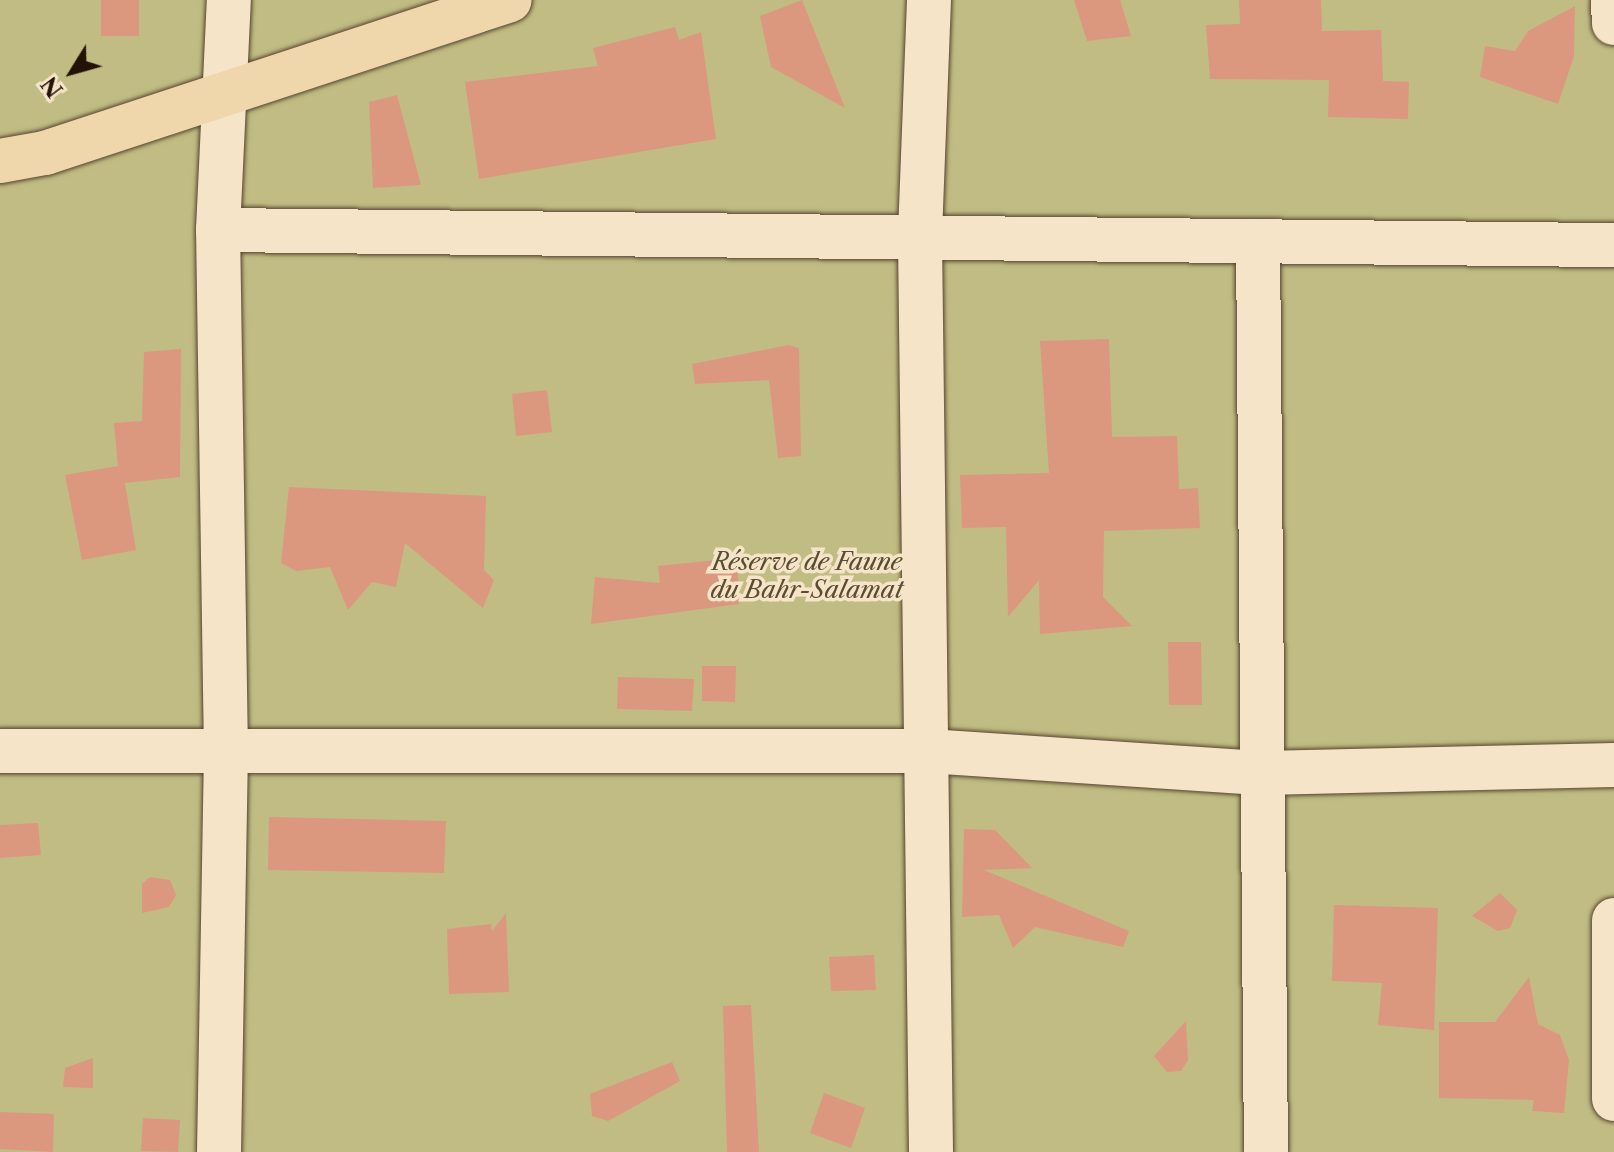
<!DOCTYPE html>
<meta charset="utf-8">
<style>
body{margin:0}
#map{position:relative;width:1614px;height:1152px;overflow:hidden;background:#f0d6ab;font-family:"Libre Caslon Text",serif}
div>[style]{position:absolute}
.green>*{inset:0;background:#c1bc83}
.building>*{inset:0;background:#db987f}
.roads{filter:drop-shadow(0 0 2px #564430) drop-shadow(0 0 2px #564430)}
.minor>*{height:44px;margin:-22px;padding:0 22px;transform-origin:22px;border-radius:22px;background:#f5e4c8}
.major>*{height:44px;margin:-22px;padding:0 22px;transform-origin:22px;border-radius:22px;background:#f0d6ab}
span{translate:-50% -50%;white-space:nowrap;text-align:center;line-height:1.15;-webkit-text-stroke:7px #f5e4c8;paint-order:stroke}
.park-label{font-size:24px;color:#5a4e32;font-style:italic}
.north{position:absolute;left:32px;top:32px;width:80px;height:80px;-webkit-text-stroke:6px #f5e4c8;paint-order:stroke;rotate:233deg;font-size:22px;font-weight:700;line-height:32px;text-align:center;color:#231307}
.north::after{content:'';display:block;margin:auto;width:28px;height:36px;background:#231307;clip-path:polygon(50% 0,100% 100%,50% 72%,0 100%)}
</style>
<div id="map">
<div class="green">
<div style="clip-path:polygon(0 0,1614px 0,1614px 1152px,0 1152px)"></div>
</div>
<div class="building">
<div style="clip-path:polygon(101px 0,139px 0,139px 36px,101px 36px)"></div>
<div style="clip-path:polygon(802px 0,845px 108px,771px 67px,760px 16px)"></div>
<div style="clip-path:polygon(1074px 0,1120px 0,1131px 36px,1087px 41px)"></div>
<div style="clip-path:polygon(1239px 0,1321px 0,1322px 31px,1381px 30px,1383px 81px,1409px 82px,1408px 119px,1328px 117px,1329px 80px,1210px 79px,1206px 25px,1240px 24px)"></div>
<div style="clip-path:polygon(1575px 6px,1574px 56px,1558px 104px,1480px 77px,1485px 46px,1515px 51px,1528px 31px)"></div>
<div style="clip-path:polygon(675px 27px,679px 40px,701px 32px,716px 139px,479px 179px,465px 82px,598px 66px,593px 48px)"></div>
<div style="clip-path:polygon(397px 95px,421px 185px,373px 188px,369px 102px)"></div>
<div style="clip-path:polygon(1109px 339px,1112px 437px,1177px 436px,1179px 489px,1198px 488px,1200px 528px,1104px 531px,1103px 597px,1132px 626px,1040px 634px,1039px 580px,1008px 617px,1006px 527px,962px 528px,960px 475px,1049px 473px,1040px 341px)"></div>
<div style="clip-path:polygon(789px 345px,799px 348px,801px 456px,778px 458px,769px 380px,695px 384px,692px 364px)"></div>
<div style="clip-path:polygon(181px 349px,180px 477px,125px 483px,136px 550px,82px 560px,65px 475px,118px 466px,114px 423px,142px 421px,144px 352px)"></div>
<div style="clip-path:polygon(547px 390px,552px 432px,516px 436px,512px 394px)"></div>
<div style="clip-path:polygon(289px 487px,486px 496px,484px 570px,494px 580px,483px 608px,405px 543px,396px 587px,372px 582px,348px 610px,330px 567px,296px 571px,281px 563px)"></div>
<div style="clip-path:polygon(737px 558px,739px 604px,591px 624px,595px 577px,660px 583px,658px 566px)"></div>
<div style="clip-path:polygon(1168px 642px,1201px 642px,1202px 705px,1169px 705px)"></div>
<div style="clip-path:polygon(702px 666px,736px 666px,735px 702px,702px 701px)"></div>
<div style="clip-path:polygon(618px 677px,694px 679px,692px 711px,617px 709px)"></div>
<div style="clip-path:polygon(269px 817px,446px 821px,444px 873px,268px 870px)"></div>
<div style="clip-path:polygon(38px 823px,41px 855px,0 858px,0 825px)"></div>
<div style="clip-path:polygon(964px 829px,995px 830px,1032px 868px,984px 870px,1129px 931px,1123px 947px,1035px 927px,1013px 948px,999px 915px,962px 917px)"></div>
<div style="clip-path:polygon(150px 877px,170px 880px,176px 895px,169px 907px,142px 913px,142px 884px)"></div>
<div style="clip-path:polygon(1500px 893px,1517px 910px,1510px 928px,1498px 931px,1472px 916px)"></div>
<div style="clip-path:polygon(1334px 905px,1438px 908px,1434px 1030px,1378px 1025px,1382px 983px,1332px 981px)"></div>
<div style="clip-path:polygon(506px 913px,509px 992px,449px 994px,447px 929px,491px 924px,492px 931px)"></div>
<div style="clip-path:polygon(874px 955px,876px 990px,831px 991px,829px 957px)"></div>
<div style="clip-path:polygon(1529px 977px,1538px 1024px,1560px 1035px,1569px 1060px,1564px 1113px,1532px 1111px,1534px 1100px,1439px 1098px,1439px 1022px,1495px 1022px)"></div>
<div style="clip-path:polygon(751px 1005px,759px 1152px,727px 1152px,723px 1006px)"></div>
<div style="clip-path:polygon(1186px 1021px,1188px 1060px,1181px 1071px,1167px 1072px,1154px 1056px)"></div>
<div style="clip-path:polygon(93px 1058px,93px 1088px,63px 1087px,65px 1068px)"></div>
<div style="clip-path:polygon(672px 1062px,680px 1081px,608px 1121px,592px 1116px,590px 1094px)"></div>
<div style="clip-path:polygon(824px 1093px,865px 1108px,851px 1148px,810px 1133px)"></div>
<div style="clip-path:polygon(0 1112px,54px 1114px,53px 1152px,0 1149px)"></div>
<div style="clip-path:polygon(143px 1118px,180px 1120px,178px 1152px,141px 1151px)"></div>
</div>
<div class="roads">
<div class="minor">
<div style="left:929px;top:0;width:239px;rotate:92.2deg"></div>
<div style="left:920px;top:239px;width:913px;rotate:89.31deg"></div>
<div style="left:1613px;top:0;width:23px;rotate:88deg"></div>
<div style="left:218px;top:230px;width:1396px;rotate:0.62deg"></div>
<div style="left:1258px;top:241px;width:911px;rotate:89.5deg"></div>
<div style="left:0;top:751px;width:928px"></div>
<div style="left:928px;top:751px;width:336px;rotate:3.8deg"></div>
<div style="left:1263px;top:773px;width:351px;rotate:-1.3deg"></div>
<div style="left:1614px;top:920px;width:179px;rotate:90deg"></div>
<div style="left:219px;top:1152px;width:398px;rotate:-89deg"></div>
<div style="left:226px;top:754px;width:524px;rotate:-90.87deg"></div>
<div style="left:218px;top:230px;width:230px;rotate:-87.3deg"></div>
</div>
<div class="major">
<div style="left:0;top:161px;width:46px;rotate:-10.1deg"></div>
<div style="left:45px;top:153px;width:489px;rotate:-18.2deg"></div>
</div>
</div>
<div class="park-label">
<span style="left:807px;top:576px">Réserve de Faune<br>du Bahr-Salamat</span>
</div>
<div class="north">N</div>
</div>
